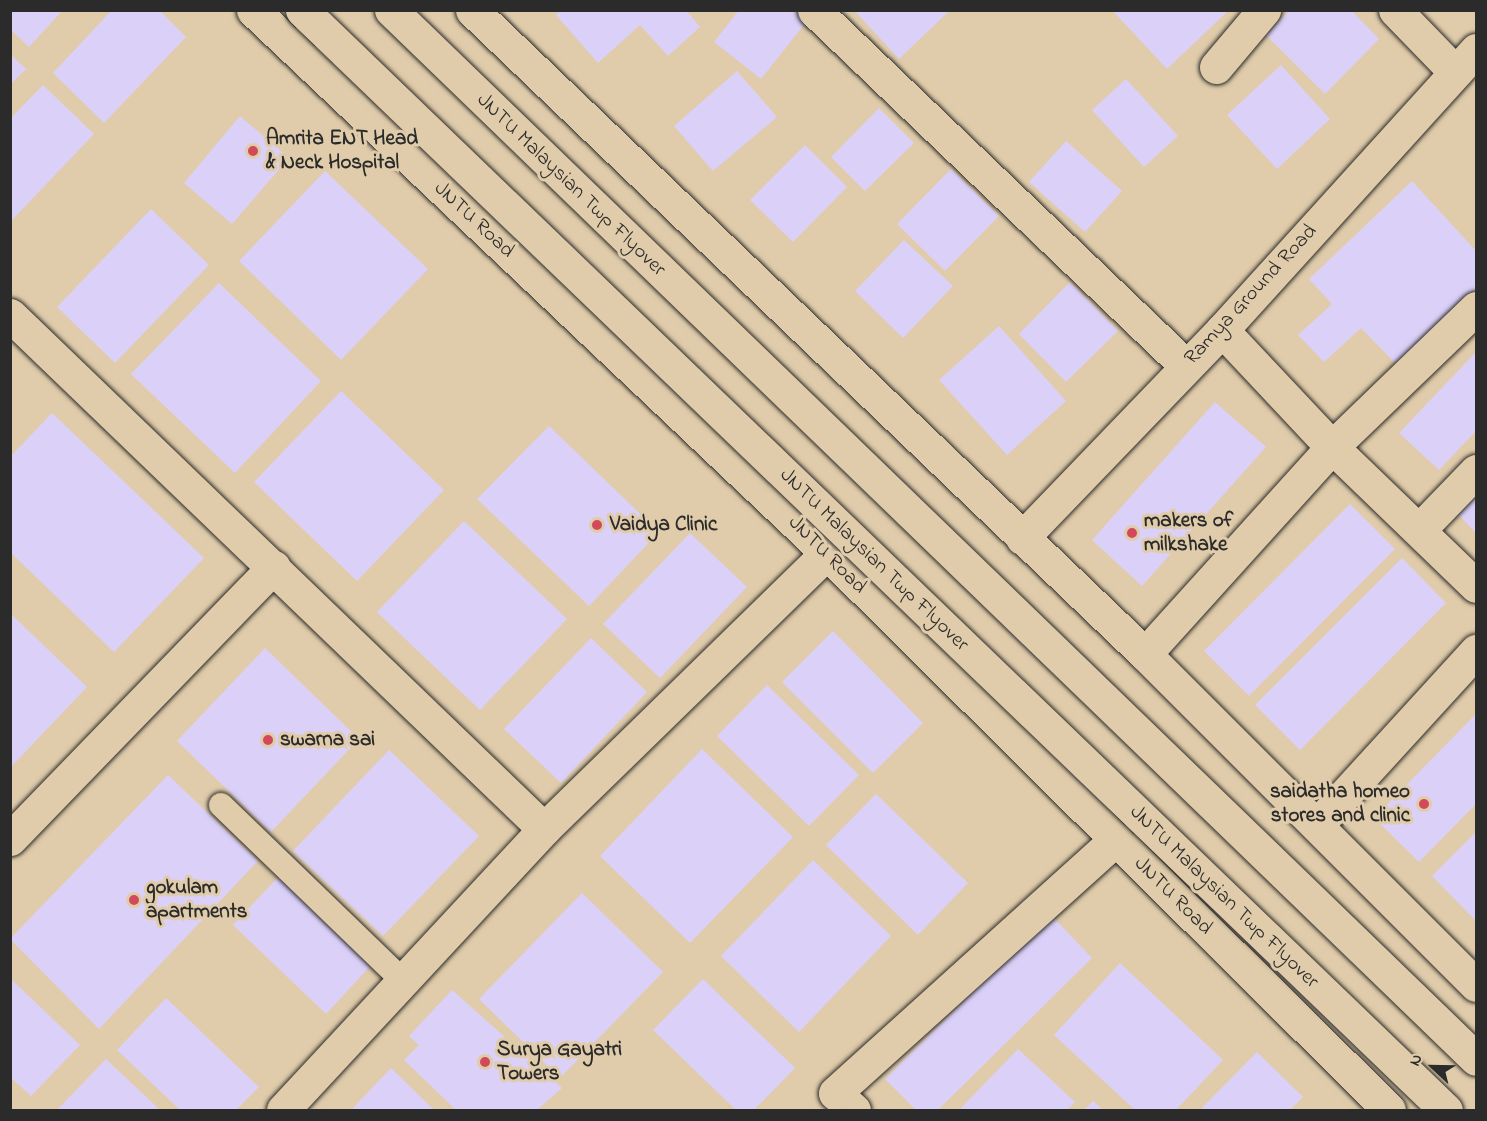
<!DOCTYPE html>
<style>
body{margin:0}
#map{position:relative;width:1487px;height:1121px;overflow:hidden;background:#e0ccaa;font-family:"Indie Flower",sans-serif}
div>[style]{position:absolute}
.building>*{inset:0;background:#dbd0f8}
.roads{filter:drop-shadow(0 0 2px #2b2b2b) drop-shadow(0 0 2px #2b2b2b)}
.lane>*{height:24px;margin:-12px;padding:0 12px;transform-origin:12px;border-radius:12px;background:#e0ccaa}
.street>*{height:33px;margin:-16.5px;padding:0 16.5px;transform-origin:16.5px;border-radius:16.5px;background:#e0ccaa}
.primary>*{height:33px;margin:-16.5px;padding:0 16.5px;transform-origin:16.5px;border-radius:16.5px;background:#e0ccaa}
.bridges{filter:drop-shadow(0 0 2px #2b2b2b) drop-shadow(0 0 2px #2b2b2b)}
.primary-bridge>*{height:33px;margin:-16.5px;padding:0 16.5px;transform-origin:16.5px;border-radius:16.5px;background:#e0ccaa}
.dots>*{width:16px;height:16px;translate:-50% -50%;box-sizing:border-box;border:3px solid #e0ccaa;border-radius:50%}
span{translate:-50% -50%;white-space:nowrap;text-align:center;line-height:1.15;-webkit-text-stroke:6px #e0ccaa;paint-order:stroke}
.poi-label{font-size:21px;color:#2b2b2b;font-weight:700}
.left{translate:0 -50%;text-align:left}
.right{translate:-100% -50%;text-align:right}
.street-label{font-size:21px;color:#2b2b2b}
.frame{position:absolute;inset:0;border:12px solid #2b2b2b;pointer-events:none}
.north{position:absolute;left:1403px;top:1037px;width:60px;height:60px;-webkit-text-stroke:4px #e0ccaa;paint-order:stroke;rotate:292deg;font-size:16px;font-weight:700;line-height:24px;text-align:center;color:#2b2b2b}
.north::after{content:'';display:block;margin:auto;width:21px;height:27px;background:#2b2b2b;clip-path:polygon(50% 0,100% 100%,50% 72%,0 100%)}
</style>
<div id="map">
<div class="building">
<div style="clip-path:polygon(10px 10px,63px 10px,29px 47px,10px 29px)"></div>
<div style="clip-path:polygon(112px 10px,159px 10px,186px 37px,104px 123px,53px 73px)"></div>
<div style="clip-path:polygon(561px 10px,686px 10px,700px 27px,668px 56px,640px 25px,598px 63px,556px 15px)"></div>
<div style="clip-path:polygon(739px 10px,794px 10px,807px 21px,761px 79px,714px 42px)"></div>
<div style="clip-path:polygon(854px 10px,946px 10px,948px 12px,899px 59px)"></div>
<div style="clip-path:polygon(1112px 10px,1229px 10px,1167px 69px)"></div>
<div style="clip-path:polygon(1290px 10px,1351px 10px,1379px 39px,1325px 94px,1266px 35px)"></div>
<div style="clip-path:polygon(10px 54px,26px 69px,10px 85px)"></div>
<div style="clip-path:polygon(1281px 65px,1330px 119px,1277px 169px,1227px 115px)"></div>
<div style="clip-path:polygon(737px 71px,777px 117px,713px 171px,674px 126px)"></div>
<div style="clip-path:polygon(1126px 79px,1178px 136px,1144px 167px,1092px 110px)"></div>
<div style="clip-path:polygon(43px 85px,94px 134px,12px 220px,10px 119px)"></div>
<div style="clip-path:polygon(879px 108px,914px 143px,865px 191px,831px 157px)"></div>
<div style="clip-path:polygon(240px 116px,289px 158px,232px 224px,184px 183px)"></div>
<div style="clip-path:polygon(1066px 141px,1122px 191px,1085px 232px,1029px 182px)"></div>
<div style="clip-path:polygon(805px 145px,847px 187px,793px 242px,750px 200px)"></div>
<div style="clip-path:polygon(951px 169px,999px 216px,945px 271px,897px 224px)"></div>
<div style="clip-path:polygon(325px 171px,428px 269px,341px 360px,239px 261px)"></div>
<div style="clip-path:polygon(1412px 181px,1476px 251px,1476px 288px,1396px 364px,1361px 328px,1324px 362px,1298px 335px,1332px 304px,1309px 279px)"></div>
<div style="clip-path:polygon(151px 209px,209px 265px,115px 363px,57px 307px)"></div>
<div style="clip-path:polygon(904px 240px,953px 286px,903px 338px,855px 291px)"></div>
<div style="clip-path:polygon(1070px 282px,1118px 331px,1066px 382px,1019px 334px)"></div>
<div style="clip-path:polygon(219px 283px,321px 381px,235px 473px,131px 374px)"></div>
<div style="clip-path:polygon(999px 326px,1066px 401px,1007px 455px,939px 380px)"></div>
<div style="clip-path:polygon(1476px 352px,1476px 431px,1439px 470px,1399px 433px)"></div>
<div style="clip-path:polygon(341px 391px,444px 490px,357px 581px,254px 482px)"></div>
<div style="clip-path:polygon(1215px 402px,1266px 447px,1142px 586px,1092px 540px)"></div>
<div style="clip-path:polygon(52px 413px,204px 558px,114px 652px,10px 552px,10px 457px)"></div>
<div style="clip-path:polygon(549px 426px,659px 532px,589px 606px,477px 499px)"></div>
<div style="clip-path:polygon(1476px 492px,1476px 533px,1456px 512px)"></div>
<div style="clip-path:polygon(1350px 504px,1395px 549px,1249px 696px,1204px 651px)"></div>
<div style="clip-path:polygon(464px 521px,567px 619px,480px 710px,377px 612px)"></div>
<div style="clip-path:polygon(690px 533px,747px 587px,660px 678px,603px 624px)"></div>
<div style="clip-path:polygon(1402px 558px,1446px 603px,1300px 750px,1255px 705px)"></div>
<div style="clip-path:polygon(10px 613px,87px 687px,10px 768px)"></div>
<div style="clip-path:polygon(833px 631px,923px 723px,873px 773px,782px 682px)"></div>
<div style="clip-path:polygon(591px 638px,647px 692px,561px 783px,504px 729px)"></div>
<div style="clip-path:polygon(265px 648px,359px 739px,271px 832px,177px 741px)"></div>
<div style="clip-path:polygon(767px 685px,859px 775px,809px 826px,717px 736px)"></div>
<div style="clip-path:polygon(1476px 714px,1476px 804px,1419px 862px,1374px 818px)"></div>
<div style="clip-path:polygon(702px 749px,793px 837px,690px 943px,600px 856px)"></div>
<div style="clip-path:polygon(389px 750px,479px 836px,383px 936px,293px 851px)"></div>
<div style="clip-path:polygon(168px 775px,258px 861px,99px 1029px,10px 939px)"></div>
<div style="clip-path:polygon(876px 794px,968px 883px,918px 935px,826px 845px)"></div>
<div style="clip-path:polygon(1476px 832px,1476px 921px,1432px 876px)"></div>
<div style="clip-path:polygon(813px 860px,891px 936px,799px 1032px,721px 956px)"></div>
<div style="clip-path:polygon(282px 873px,375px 961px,326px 1014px,233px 925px)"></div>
<div style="clip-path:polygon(582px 893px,663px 972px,560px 1078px,479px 999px)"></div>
<div style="clip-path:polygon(1051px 915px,1092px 958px,938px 1110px,916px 1110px,885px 1079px)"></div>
<div style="clip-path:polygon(1120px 963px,1223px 1060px,1176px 1110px,1135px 1110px,1054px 1035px)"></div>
<div style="clip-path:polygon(10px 978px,80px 1045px,31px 1096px,10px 1077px)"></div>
<div style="clip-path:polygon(703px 979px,795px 1068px,754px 1110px,736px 1110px,653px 1030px)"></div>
<div style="clip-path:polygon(452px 990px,562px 1088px,537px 1110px,456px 1110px,404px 1060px,419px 1045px,409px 1036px)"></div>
<div style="clip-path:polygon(166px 998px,259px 1087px,236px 1110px,180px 1110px,117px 1050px)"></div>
<div style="clip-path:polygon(1018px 1049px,1075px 1102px,1067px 1110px,959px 1110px)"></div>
<div style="clip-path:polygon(1257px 1052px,1303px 1097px,1290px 1110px,1200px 1110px)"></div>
<div style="clip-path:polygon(106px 1059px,160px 1110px,57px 1110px)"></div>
<div style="clip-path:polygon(391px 1068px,434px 1110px,351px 1110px)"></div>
<div style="clip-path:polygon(1093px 1101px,1103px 1110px,1084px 1110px)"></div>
</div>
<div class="roads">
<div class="lane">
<div style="left:221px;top:805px;width:253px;rotate:44deg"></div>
</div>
<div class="street">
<div style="left:814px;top:10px;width:513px;rotate:43.74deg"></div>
<div style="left:1395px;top:10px;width:86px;rotate:45.9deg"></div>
<div style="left:1216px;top:67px;width:75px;rotate:-49.9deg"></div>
<div style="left:10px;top:315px;width:741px;rotate:43.91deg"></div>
<div style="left:1222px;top:330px;width:161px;rotate:46.8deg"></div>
<div style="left:1332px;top:447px;width:200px;rotate:44deg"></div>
<div style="left:1419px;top:530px;width:82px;rotate:-46deg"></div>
<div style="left:1022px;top:538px;width:289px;rotate:-46.1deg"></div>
<div style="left:1222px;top:330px;width:378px;rotate:-47.8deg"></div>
<div style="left:1145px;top:654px;width:279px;rotate:-47.9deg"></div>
<div style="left:1332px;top:447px;width:200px;rotate:-44deg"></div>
<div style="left:1317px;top:825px;width:236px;rotate:-47.6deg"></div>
<div style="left:10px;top:839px;width:379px;rotate:-45.9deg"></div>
<div style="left:283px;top:1110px;width:384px;rotate:-47.1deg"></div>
<div style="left:544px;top:829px;width:395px;rotate:-44.3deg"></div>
<div style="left:854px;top:1110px;width:25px;rotate:-138deg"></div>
<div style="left:835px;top:1093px;width:379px;rotate:-42.1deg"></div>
</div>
<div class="primary">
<div style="left:253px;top:10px;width:790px;rotate:43.41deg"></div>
<div style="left:827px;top:553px;width:791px;rotate:44.74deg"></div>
<div style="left:472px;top:10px;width:931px;rotate:43.74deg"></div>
<div style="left:1145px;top:654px;width:468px;rotate:45deg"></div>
</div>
</div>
<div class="bridges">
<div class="primary-bridge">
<div style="left:302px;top:10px;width:1587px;rotate:43.88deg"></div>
<div style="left:391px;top:10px;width:1509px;rotate:44.03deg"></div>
</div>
</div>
<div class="dots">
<div style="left:253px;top:151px;background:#d1495b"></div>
<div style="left:597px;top:525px;background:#d1495b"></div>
<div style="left:1132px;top:533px;background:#d1495b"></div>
<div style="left:268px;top:740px;background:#d1495b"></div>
<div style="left:1424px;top:804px;background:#d1495b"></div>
<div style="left:134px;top:900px;background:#d1495b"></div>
<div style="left:485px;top:1062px;background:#d1495b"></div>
</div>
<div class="poi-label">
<span class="left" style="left:266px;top:151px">Amrita ENT Head<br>&amp; Neck Hospital</span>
<span class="left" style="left:1144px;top:533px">makers of<br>milkshake</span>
<span class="left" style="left:610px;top:525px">Vaidya Clinic</span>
<span class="left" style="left:280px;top:740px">swarna sai</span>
<span class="right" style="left:1410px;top:804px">saidatha homeo<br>stores and clinic</span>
<span class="left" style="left:146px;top:900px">gokulam<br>apartments</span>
<span class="left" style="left:497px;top:1062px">Surya Gayatri<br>Towers</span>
</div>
<div class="street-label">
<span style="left:571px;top:185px;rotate:44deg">JNTU Malaysian Twp Flyover</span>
<span style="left:474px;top:220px;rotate:43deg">JNTU Road</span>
<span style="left:1251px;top:295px;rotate:-47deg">Ramya Ground Road</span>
<span style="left:827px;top:555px;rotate:45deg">JNTU Road</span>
<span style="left:874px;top:560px;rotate:44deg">JNTU Malaysian Twp Flyover</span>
<span style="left:1173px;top:896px;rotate:45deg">JNTU Road</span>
<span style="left:1224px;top:897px;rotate:44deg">JNTU Malaysian Twp Flyover</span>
</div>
<div class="frame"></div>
<div class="north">N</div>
</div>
